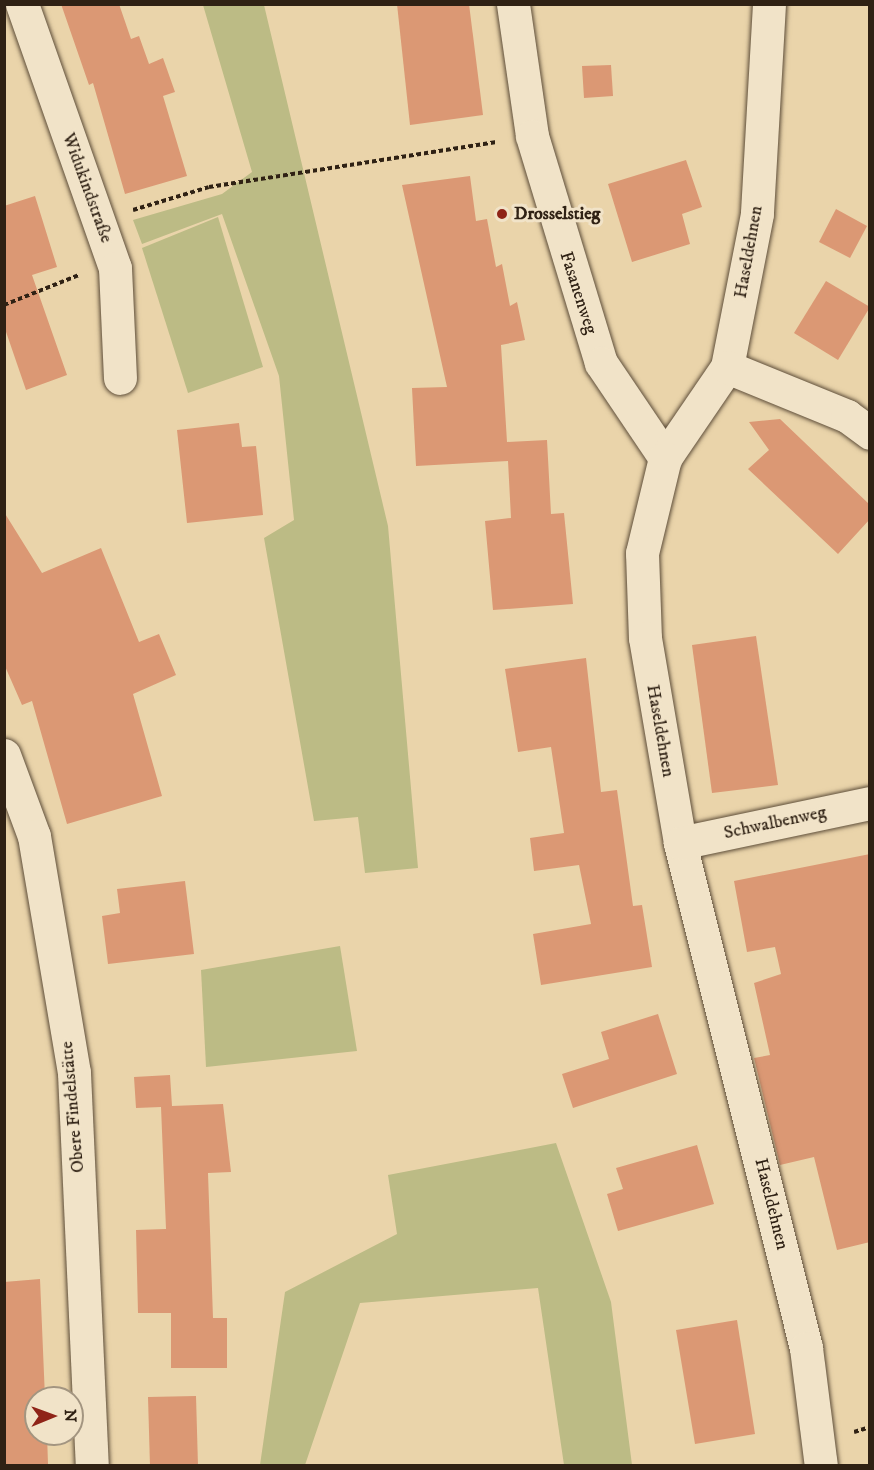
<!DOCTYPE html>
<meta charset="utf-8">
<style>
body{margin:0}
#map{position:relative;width:874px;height:1470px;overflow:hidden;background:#ead4aa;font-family:"IM FELL DW Pica",serif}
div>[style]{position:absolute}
.green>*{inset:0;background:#bcbb85}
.building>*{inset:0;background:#db9874}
.path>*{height:4px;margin-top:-2px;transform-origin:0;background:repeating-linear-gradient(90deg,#2f2114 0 4.5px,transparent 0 7.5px)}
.roads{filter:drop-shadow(0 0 2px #5e4e3a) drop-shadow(0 0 2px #5e4e3a)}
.street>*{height:33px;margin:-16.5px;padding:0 16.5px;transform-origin:16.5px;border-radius:16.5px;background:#f1e3c8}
.dots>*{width:16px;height:16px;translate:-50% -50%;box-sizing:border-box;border:3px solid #f1e3c8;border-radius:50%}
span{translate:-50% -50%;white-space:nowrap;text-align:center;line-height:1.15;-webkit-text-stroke:6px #f1e3c8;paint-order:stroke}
.street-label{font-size:18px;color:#2f2114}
.poi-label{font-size:18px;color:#2f2114;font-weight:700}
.left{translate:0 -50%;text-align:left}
.frame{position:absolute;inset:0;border:6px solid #2f2114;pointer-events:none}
.north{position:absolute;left:24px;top:1386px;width:60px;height:60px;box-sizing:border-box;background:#f1e3c8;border:2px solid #a39580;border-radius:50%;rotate:89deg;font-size:16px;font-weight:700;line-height:24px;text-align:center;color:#2f2114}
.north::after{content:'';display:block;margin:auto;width:21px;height:27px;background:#8f2418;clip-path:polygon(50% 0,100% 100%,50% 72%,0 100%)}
</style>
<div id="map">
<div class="green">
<div style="clip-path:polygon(203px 5px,264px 5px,388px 526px,418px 868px,365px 873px,358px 817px,314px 821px,264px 538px,294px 520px,279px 376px,222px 214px,142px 244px,133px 220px,222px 194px,252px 172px)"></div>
<div style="clip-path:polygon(218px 217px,263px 367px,188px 393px,142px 248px)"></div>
<div style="clip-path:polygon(340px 946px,357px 1051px,206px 1067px,201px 970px)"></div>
<div style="clip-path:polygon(556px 1143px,611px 1302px,632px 1465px,564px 1465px,538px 1288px,360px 1303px,305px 1465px,260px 1465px,285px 1292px,397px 1234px,388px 1175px)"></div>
</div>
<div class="building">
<div style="clip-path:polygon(61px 4px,119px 4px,131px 39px,139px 36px,149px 64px,163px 58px,175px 92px,163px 96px,187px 176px,125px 194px,93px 83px,89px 85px)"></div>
<div style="clip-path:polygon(397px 4px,469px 4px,483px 115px,410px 125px)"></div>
<div style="clip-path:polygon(611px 65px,613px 96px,584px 98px,582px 66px)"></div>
<div style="clip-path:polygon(686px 160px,702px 207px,682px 214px,690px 244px,632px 262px,608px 184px)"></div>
<div style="clip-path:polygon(470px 176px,476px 221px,487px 219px,496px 267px,502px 264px,510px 306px,517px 302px,525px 340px,501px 345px,507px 442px,547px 440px,551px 514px,564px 513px,573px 604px,493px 610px,485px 521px,511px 518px,508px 461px,416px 466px,412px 388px,447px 387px,402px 185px)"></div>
<div style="clip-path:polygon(35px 196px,57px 267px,32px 275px,67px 375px,26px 390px,4px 326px,4px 206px)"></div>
<div style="clip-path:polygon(836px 209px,867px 226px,850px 258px,819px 242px)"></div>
<div style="clip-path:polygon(826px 281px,870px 307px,838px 360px,794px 333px)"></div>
<div style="clip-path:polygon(780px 419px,870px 505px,870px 519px,838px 554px,748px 469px,769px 450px,749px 422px)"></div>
<div style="clip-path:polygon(239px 423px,242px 447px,256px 446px,263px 515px,187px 523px,177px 430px)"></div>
<div style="clip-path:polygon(4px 512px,42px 573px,101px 548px,139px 642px,159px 634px,176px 675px,133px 694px,162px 796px,67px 824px,32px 701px,22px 705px,4px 664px)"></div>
<div style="clip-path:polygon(756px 636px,778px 785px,712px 793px,692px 645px)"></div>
<div style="clip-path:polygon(586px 658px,601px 792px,617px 790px,633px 906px,642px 905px,652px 967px,541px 985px,533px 934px,591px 924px,579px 865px,534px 871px,530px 838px,564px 833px,551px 747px,518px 752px,505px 669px)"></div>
<div style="clip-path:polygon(870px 854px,870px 1242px,837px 1250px,814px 1157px,780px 1165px,754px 1058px,770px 1055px,754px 983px,781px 974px,775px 947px,747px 952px,734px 881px)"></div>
<div style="clip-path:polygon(185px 881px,194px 954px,108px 964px,102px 916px,120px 913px,117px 889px)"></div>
<div style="clip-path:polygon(658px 1014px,677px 1074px,573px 1108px,562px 1074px,609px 1059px,601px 1032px)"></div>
<div style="clip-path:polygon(170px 1075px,172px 1106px,223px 1104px,231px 1172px,208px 1173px,213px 1318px,227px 1318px,227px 1368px,171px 1368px,171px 1313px,138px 1313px,136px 1230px,166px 1229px,161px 1107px,136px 1108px,134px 1077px)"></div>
<div style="clip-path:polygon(697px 1145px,714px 1204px,618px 1231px,607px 1194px,623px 1189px,616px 1168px)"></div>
<div style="clip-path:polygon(40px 1279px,45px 1398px,36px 1398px,36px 1434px,47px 1434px,48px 1464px,4px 1466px,4px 1282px)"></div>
<div style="clip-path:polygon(737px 1320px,755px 1434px,695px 1444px,676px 1330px)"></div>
<div style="clip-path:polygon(196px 1396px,198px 1466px,150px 1466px,148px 1397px)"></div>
</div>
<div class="path">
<div style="left:133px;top:210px;width:79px;rotate:-16.8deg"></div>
<div style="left:209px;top:187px;width:291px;rotate:-8.9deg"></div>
<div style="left:4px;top:305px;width:81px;rotate:-21.8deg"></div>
<div style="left:854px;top:1432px;width:17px;rotate:-17deg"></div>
</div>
<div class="roads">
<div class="street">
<div style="left:22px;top:4px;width:280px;rotate:70.6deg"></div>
<div style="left:115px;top:268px;width:110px;rotate:87.4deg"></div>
<div style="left:513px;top:4px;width:133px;rotate:81.8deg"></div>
<div style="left:532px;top:136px;width:237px;rotate:73.1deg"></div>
<div style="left:601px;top:363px;width:115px;rotate:56deg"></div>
<div style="left:769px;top:4px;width:210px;rotate:93.3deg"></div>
<div style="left:757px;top:214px;width:156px;rotate:101.1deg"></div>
<div style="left:727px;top:367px;width:110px;rotate:124.3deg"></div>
<div style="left:665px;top:458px;width:98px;rotate:103.6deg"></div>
<div style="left:642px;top:553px;width:85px;rotate:88deg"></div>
<div style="left:645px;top:638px;width:208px;rotate:80.3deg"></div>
<div style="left:680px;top:843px;width:520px;rotate:75.99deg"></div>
<div style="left:806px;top:1348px;width:119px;rotate:82.8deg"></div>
<div style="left:727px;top:367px;width:130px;rotate:22.2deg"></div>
<div style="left:847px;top:416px;width:29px;rotate:36deg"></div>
<div style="left:4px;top:755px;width:86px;rotate:69.7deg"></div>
<div style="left:34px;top:836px;width:240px;rotate:80.4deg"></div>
<div style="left:74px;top:1073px;width:393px;rotate:87.4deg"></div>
<div style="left:680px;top:843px;width:194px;rotate:-11.9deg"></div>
</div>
</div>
<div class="dots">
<div style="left:502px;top:214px;background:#8f2418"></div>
</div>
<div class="street-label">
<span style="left:87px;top:188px;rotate:70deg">Widukindstraße</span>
<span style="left:749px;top:252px;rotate:-80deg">Haseldehnen</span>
<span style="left:578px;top:293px;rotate:72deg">Fasanenweg</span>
<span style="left:660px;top:731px;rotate:80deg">Haseldehnen</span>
<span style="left:775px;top:823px;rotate:-12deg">Schwalbenweg</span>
<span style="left:73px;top:1107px;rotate:-95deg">Obere Findelstätte</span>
<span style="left:771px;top:1204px;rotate:76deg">Haseldehnen</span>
</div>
<div class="poi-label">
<span class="left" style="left:514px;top:214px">Drosselstieg</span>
</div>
<div class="frame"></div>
<div class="north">N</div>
</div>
